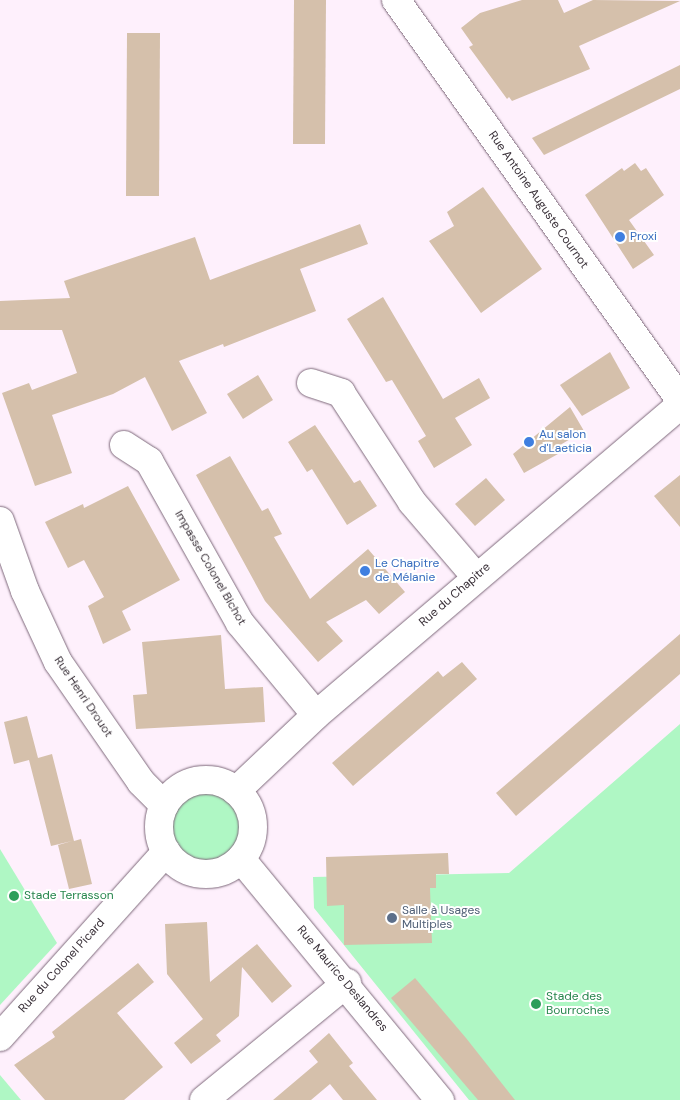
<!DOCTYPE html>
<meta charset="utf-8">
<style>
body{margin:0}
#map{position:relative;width:680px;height:1100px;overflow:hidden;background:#fef0fc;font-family:"DM Sans",sans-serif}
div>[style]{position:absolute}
.green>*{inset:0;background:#aff7c4}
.round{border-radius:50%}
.building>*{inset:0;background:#d5c0ab}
.roads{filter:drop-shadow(0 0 1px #7e697b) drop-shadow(0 0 1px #7e697b)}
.minor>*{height:28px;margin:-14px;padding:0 14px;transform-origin:14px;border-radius:14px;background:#fff}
.minor>.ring{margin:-14px;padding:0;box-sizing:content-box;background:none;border:28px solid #fff;border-radius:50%}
.dots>*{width:14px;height:14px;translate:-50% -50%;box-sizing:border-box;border:2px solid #fff;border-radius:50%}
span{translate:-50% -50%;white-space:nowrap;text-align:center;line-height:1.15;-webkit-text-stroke:4px #fff;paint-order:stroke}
.street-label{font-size:12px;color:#3a3139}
.shop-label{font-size:12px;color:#366cbe}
.left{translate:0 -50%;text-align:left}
.leisure-label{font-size:12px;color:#27864d}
.service-label{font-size:12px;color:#4e5e75}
</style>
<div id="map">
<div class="green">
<div style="clip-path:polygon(680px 724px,680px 1100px,469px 1100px,314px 908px,313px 877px,509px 873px)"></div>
<div class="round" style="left:172px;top:791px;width:70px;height:70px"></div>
<div style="clip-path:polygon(0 849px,57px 943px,0 1005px)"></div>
<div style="clip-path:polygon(0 1075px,21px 1100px,0 1100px)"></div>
</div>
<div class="building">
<div style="clip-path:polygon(294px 0,326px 0,325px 144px,293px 144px)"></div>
<div style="clip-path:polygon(522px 0,558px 0,564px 13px,593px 0,680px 1px,579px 46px,590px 69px,512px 101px,509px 97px,507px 99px,469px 47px,473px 45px,461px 28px,480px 13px)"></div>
<div style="clip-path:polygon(127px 33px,160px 33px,159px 196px,126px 196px)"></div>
<div style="clip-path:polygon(680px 65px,680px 89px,544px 155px,532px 138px)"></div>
<div style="clip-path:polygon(635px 163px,641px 171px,646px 168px,664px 195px,629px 220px,654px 255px,633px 269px,585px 195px,622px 168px,624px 171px)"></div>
<div style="clip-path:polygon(483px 187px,542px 269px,481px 313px,429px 241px,454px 226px,447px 212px)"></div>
<div style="clip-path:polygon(360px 224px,368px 244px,300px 269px,316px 311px,224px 347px,223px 344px,179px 361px,207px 413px,172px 431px,145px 377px,113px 394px,52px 415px,72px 473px,35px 486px,2px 393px,29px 383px,32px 390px,77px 373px,62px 330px,0 330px,0 301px,70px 298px,64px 281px,195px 237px,210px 280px)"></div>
<div style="clip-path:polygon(383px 297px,443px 399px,479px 378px,490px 398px,455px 418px,472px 445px,434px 468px,418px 441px,426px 436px,392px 380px,386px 382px,347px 319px)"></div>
<div style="clip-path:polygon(610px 352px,630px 388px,582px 416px,560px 385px)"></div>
<div style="clip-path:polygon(258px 375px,273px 400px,243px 419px,227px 394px)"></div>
<div style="clip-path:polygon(570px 407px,584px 431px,555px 448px,558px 454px,524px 473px,513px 454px)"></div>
<div style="clip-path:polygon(315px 425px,354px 483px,360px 480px,377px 506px,347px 525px,312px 469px,307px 472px,288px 442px)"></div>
<div style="clip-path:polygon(230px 456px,262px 511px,268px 508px,282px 534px,274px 537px,310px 599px,368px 549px,405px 592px,379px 614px,366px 600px,326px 622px,343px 641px,318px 662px,265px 601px,196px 475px)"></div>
<div style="clip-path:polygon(680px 475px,680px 527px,654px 496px)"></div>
<div style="clip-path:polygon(486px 478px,505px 500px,475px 526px,455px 504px)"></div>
<div style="clip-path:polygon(128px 486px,180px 580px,122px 611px,131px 630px,103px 644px,88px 606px,104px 597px,84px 560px,68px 568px,45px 522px,83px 504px,84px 508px)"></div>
<div style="clip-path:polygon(680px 634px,680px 674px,516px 816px,496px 793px)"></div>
<div style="clip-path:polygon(221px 635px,225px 689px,263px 687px,265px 722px,136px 729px,133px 695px,147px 694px,142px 642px)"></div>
<div style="clip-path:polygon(462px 662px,477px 679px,353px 786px,332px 763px,438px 671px,443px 677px)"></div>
<div style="clip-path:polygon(27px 716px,38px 758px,52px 754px,74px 841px,81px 839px,92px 884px,69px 889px,58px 845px,72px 841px,51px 846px,29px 760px,14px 764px,4px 722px)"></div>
<div style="clip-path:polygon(448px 853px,449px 874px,436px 874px,436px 888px,430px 888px,432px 943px,344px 945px,344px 905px,327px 906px,326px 857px)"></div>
<div style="clip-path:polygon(207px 922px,210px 982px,257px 944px,292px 986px,272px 1003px,242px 967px,239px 1016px,216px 1035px,221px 1041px,191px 1064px,174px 1043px,203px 1019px,167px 974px,165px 924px)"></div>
<div style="clip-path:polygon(138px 963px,154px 982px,117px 1013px,163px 1067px,124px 1100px,45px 1100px,14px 1065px,55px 1037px,52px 1032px)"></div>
<div style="clip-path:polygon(415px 978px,466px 1038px,515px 1100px,478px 1100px,391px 998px)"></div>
<div style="clip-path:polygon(329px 1033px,353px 1063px,349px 1066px,377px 1100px,343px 1100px,330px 1084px,311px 1100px,273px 1100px,318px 1062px,309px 1051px)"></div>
</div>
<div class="roads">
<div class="minor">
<div style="left:396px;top:0;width:491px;rotate:54.6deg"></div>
<div style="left:311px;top:383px;width:32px;rotate:18deg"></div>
<div style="left:341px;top:393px;width:130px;rotate:56.9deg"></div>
<div style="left:412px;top:502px;width:99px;rotate:49.5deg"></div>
<div style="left:124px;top:445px;width:30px;rotate:33deg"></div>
<div style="left:149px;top:461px;width:186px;rotate:60.7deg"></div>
<div style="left:240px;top:623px;width:119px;rotate:50.4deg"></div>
<div style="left:0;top:521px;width:74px;rotate:70.3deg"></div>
<div style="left:25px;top:591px;width:78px;rotate:65.1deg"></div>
<div style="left:58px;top:662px;width:146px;rotate:55.3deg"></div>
<div style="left:141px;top:782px;width:33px;rotate:45deg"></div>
<div class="ring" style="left:159px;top:780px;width:66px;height:66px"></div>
<div style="left:236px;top:791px;width:110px;rotate:-43.5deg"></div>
<div style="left:316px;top:715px;width:478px;rotate:-40.4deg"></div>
<div style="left:241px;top:859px;width:313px;rotate:50.5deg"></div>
<div style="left:0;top:1037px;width:249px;rotate:-48.1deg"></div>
<div style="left:204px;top:1100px;width:185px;rotate:-39.3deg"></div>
</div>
</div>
<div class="dots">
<div style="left:620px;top:237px;background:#3f7fe0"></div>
<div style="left:529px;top:442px;background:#3f7fe0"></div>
<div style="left:365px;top:571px;background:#3f7fe0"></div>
<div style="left:14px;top:896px;background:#2e9e5b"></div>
<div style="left:392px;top:918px;background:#5c6f8a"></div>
<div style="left:536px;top:1004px;background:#2e9e5b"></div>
</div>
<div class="street-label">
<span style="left:538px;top:200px;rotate:55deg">Rue Antoine Auguste Cournot</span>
<span style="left:210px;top:568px;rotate:60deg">Impasse Colonel Bichot</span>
<span style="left:455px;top:595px;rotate:-41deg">Rue du Chapitre</span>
<span style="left:83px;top:697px;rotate:56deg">Rue Henri Drouot</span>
<span style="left:62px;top:966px;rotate:-48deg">Rue du Colonel Picard</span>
<span style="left:342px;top:979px;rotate:50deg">Rue Maurice Deslandres</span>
</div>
<div class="shop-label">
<span class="left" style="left:630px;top:237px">Proxi</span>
<span class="left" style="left:539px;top:442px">Au salon<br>d'Laeticia</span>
<span class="left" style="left:375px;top:571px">Le Chapitre<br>de Mélanie</span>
</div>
<div class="leisure-label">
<span class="left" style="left:24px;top:896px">Stade Terrasson</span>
<span class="left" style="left:546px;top:1004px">Stade des<br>Bourroches</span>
</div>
<div class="service-label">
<span class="left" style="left:402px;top:918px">Salle à Usages<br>Multiples</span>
</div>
</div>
